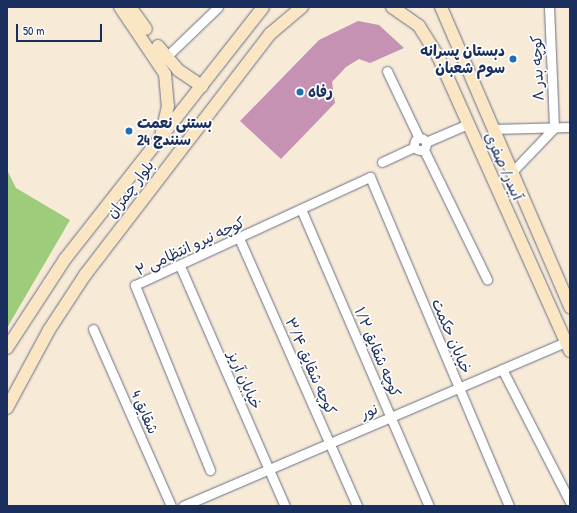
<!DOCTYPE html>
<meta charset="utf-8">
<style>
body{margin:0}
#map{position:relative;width:577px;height:513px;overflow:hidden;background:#f7ead7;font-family:"Patrick Hand","Playpen Sans Arabic",sans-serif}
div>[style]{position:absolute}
.green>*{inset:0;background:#9dcd7b}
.building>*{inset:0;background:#c592b4}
.roads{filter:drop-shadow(0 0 1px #687088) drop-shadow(0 0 1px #687088)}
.street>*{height:9px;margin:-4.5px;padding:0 4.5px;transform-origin:4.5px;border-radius:4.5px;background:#fff}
.street>.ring{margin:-4.5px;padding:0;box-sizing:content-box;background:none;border:9px solid #fff;border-radius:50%}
.secondary>*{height:12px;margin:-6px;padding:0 6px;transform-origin:6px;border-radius:6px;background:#fbe6c4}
.dots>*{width:11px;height:11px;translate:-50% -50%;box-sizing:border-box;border:2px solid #fff;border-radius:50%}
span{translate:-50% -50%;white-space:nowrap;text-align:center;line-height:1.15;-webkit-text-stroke:3.5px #fff;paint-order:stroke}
.poi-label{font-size:15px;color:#1b2f5e;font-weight:700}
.right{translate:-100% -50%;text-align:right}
.left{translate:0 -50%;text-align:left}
.street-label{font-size:15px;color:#1b2f5e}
.frame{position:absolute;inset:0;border:8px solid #1b2f5e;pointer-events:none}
.scale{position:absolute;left:16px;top:24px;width:86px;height:18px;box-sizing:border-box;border:2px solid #1b2f5e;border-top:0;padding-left:5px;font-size:12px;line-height:14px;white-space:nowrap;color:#1b2f5e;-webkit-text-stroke:3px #fff;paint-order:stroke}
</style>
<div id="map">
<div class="green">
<div style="clip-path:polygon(7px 170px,16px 188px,70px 220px,7px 328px)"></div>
</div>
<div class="building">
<div style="clip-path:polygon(358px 21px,379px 25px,404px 48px,370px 63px,359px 59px,346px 67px,332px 82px,335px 103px,281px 159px,240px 121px,319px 40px)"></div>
</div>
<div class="roads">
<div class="street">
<div style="left:549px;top:7px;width:121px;rotate:87.6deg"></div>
<div style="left:163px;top:60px;width:76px;rotate:-43.9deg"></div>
<div style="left:387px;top:71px;width:74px;rotate:64.5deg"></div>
<div style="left:492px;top:129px;width:78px;rotate:-1.5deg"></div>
<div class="ring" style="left:414px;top:138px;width:3px;height:3px"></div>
<div style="left:426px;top:142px;width:46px;rotate:-23.2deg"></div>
<div style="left:424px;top:150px;width:144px;rotate:64deg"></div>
<div style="left:382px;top:162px;width:35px;rotate:-25deg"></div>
<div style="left:511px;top:173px;width:62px;rotate:-46.3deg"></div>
<div style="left:301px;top:209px;width:323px;rotate:66.7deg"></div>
<div style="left:239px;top:238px;width:293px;rotate:66.2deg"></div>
<div style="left:180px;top:266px;width:262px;rotate:66.4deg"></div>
<div style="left:93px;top:329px;width:193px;rotate:66.2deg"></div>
<div style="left:502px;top:369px;width:149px;rotate:62.9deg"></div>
<div style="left:210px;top:470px;width:200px;rotate:-112.1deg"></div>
<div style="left:135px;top:285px;width:259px;rotate:-24.7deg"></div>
<div style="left:370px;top:177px;width:357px;rotate:67.1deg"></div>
<div style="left:183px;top:506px;width:417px;rotate:-23.2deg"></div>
</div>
<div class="secondary">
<div style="left:120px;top:7px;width:81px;rotate:56.1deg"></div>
<div style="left:165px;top:74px;width:32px;rotate:85deg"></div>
<div style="left:168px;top:106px;width:31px;rotate:103deg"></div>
<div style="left:130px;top:7px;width:27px;rotate:54deg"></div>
<div style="left:392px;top:7px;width:33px;rotate:35deg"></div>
<div style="left:419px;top:26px;width:36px;rotate:58deg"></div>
<div style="left:438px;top:56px;width:323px;rotate:65.9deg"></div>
<div style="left:441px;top:7px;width:327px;rotate:66.7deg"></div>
<div style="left:158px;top:46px;width:31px;rotate:50deg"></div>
<div style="left:178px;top:70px;width:29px;rotate:34deg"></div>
<div style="left:7px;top:348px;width:106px;rotate:-56.9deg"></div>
<div style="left:65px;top:259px;width:320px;rotate:-51.8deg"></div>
<div style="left:7px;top:408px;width:89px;rotate:-61.7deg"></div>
<div style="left:49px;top:330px;width:66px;rotate:-56.8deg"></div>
<div style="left:85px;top:275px;width:304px;rotate:-52.5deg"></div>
<div style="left:270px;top:34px;width:42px;rotate:-40.2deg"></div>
</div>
</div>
<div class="dots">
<div style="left:513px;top:59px;background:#1f6fb2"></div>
<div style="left:300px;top:92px;background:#1f6fb2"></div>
<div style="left:129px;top:131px;background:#1f6fb2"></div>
</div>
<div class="poi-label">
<span class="right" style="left:505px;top:59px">دبستان پسرانه<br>سوم شعبان</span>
<span class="left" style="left:308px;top:92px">رفاه</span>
<span class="left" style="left:137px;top:131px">بستنی نعمت<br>سنندج 24</span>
</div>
<div class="street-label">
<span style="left:537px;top:68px;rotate:-92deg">کوچه بدر ۸</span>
<span style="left:504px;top:166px;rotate:66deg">آبیدر/ صفری</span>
<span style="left:130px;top:189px;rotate:-53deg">بلوار چمران</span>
<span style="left:190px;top:246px;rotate:-25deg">کوچه نیرو انتظامی ۲</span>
<span style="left:452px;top:336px;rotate:67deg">خیابان حکمت</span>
<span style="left:378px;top:352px;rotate:67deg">کوچه شقایق ۱/۲</span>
<span style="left:311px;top:366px;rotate:66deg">کوچه شقایق ۳/۴</span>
<span style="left:245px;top:380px;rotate:66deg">خیابان آریز</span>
<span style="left:369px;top:411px;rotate:-23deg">نور</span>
<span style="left:145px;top:412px;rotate:66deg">شقایق 4</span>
</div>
<div class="frame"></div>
<div class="scale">50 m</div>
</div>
